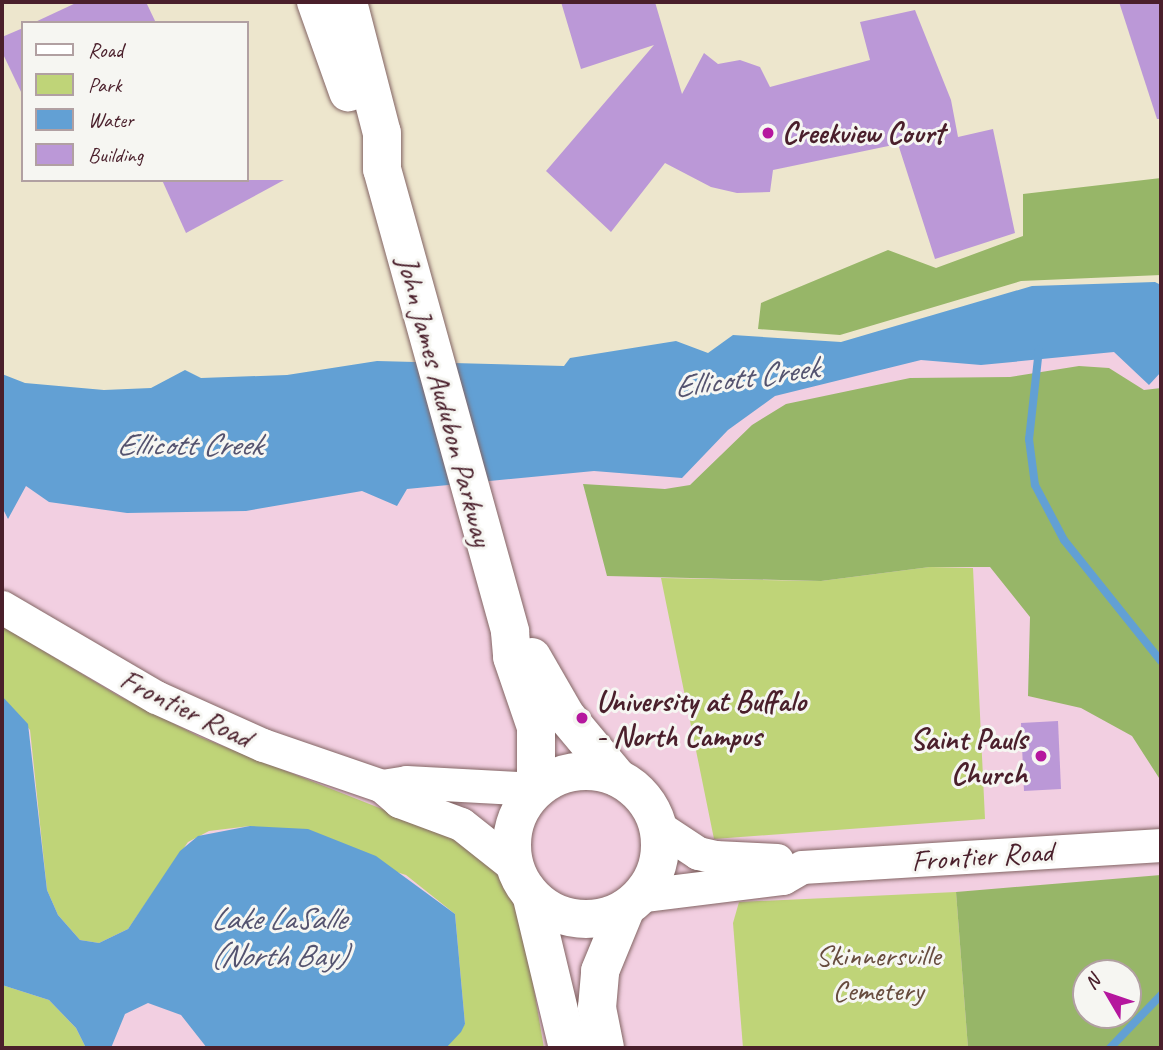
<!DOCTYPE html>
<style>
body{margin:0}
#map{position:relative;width:1163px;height:1050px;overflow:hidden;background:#ede6cd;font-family:Caveat,sans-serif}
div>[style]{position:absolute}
.built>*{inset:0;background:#f2cfe1}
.green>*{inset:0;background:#bfd478}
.forest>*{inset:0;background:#97b668}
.water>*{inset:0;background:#62a0d4}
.stream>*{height:8px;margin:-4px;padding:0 4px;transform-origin:4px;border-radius:4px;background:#62a0d4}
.building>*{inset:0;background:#bb98d7}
.roads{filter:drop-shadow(0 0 2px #836564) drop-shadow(0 0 2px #836564)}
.minor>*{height:33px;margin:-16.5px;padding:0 16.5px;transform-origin:16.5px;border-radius:16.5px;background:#fff}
.major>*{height:38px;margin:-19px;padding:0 19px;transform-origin:19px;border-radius:19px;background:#fff}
.major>.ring{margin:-19px;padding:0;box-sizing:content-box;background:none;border:38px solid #fff;border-radius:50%}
.dots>*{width:19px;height:19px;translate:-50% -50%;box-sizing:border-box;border:4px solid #f6f6f2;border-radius:50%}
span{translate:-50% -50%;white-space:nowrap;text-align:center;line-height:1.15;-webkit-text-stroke:6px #f6f6f2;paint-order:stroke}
.poi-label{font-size:30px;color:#4a1f2b;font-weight:700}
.left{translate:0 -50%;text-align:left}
.right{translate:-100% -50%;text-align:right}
.street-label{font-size:30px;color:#4a1f2b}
.park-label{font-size:30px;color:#674c3e}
.water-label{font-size:32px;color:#54536f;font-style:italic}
.frame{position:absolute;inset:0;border:4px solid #4a1f2b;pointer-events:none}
.legend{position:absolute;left:21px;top:21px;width:228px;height:161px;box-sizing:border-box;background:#f6f6f2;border:2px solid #b1a0a2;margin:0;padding:9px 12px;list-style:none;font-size:21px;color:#4a1f2b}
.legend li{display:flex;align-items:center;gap:14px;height:35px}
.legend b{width:35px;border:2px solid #b1a0a2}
.north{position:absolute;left:1072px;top:959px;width:70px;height:70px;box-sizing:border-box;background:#f6f6f2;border:2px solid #b1a0a2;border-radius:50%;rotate:309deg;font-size:19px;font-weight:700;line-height:28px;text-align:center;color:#4a1f2b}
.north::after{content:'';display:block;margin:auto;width:24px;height:32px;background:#b5179e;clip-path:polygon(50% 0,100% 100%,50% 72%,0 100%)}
</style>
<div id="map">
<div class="built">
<div style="clip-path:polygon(evenodd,1161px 316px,1161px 1048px,2px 1048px,2px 424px,1161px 316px,1086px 973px,1128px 973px,1128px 1015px,1086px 1015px,1086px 973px)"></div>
</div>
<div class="green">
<div style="clip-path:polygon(930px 567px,973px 568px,985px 819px,714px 839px,661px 578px,821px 581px)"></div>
<div style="clip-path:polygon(2px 626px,117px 695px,200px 737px,463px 841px,508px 877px,519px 902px,544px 1048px,446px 1048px,465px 1024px,455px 914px,406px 875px,250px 826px,209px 831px,188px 842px,128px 929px,99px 943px,80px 940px,58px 915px,47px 890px,30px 730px,2px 696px)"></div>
<div style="clip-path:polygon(956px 892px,968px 1048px,743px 1048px,733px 923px,739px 902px)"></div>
<div style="clip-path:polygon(2px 985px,49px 1000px,76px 1028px,86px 1048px,2px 1048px)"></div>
</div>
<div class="forest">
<div style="clip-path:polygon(1161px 178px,1161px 275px,1021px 281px,840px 335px,758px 329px,761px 303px,888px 250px,936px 268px,1023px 236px,1023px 194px)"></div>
<div style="clip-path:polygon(1079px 366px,1109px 368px,1144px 390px,1161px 388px,1161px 781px,1132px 736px,1081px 708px,1028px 696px,1030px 617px,990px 567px,930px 567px,821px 581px,607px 576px,583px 484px,665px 489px,690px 485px,752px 425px,786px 404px,910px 378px,1010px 377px)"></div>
<div style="clip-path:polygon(evenodd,1161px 875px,1161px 1048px,968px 1048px,956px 892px,1161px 875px,1086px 973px,1128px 973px,1128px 1015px,1086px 1015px,1086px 973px)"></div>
</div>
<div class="water">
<div style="clip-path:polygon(1155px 282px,1161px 285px,1161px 372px,1149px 385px,1114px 352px,981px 365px,921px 360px,775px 396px,728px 430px,682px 478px,594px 471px,407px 489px,397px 506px,362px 491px,246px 511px,127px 513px,49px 502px,26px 486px,8px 519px,2px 507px,2px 374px,25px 383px,104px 390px,151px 388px,185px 370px,201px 378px,287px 375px,377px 361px,564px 366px,570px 358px,676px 341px,708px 353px,733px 335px,841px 342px,1032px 286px)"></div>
<div style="clip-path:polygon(2px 696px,28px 724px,47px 890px,58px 915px,80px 940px,99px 943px,128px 929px,180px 851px,198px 836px,250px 826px,308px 829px,376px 856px,455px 914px,465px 1024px,461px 1032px,446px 1048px,207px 1048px,181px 1015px,148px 1003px,125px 1014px,111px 1048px,86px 1048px,76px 1028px,49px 1000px,2px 985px)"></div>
</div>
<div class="stream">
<div style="left:1039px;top:349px;width:91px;rotate:96.3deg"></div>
<div style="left:1029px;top:439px;width:46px;rotate:82.6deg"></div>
<div style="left:1035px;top:485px;width:62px;rotate:62.2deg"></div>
<div style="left:1064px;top:540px;width:155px;rotate:51.3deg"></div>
<div style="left:1110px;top:1048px;width:74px;rotate:-46.1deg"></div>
</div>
<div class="building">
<div style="clip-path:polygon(78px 2px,146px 2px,156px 23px,33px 23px)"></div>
<div style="clip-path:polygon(561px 2px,655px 2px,682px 94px,704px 53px,718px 64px,740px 60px,760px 67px,770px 87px,870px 60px,860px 22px,915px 10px,951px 100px,958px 137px,993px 129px,1015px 233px,935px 259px,898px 144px,773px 170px,770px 192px,737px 193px,711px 187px,665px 163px,611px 232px,546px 171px,654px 45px,581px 69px)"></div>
<div style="clip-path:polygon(1119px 2px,1161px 2px,1161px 119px,1157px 119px)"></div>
<div style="clip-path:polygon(23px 28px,23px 96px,2px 52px,2px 37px)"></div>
<div style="clip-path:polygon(162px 180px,284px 180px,186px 233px)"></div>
<div style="clip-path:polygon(1058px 721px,1061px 789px,1024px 791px,1021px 723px)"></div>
</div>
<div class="roads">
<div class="minor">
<div style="left:2px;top:607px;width:178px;rotate:30.3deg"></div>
<div style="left:156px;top:697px;width:117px;rotate:24.2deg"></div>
<div style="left:263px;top:745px;width:126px;rotate:19deg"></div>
<div style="left:382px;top:786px;width:23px;rotate:41deg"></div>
<div style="left:399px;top:801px;width:66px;rotate:20.4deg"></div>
<div style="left:461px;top:824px;width:68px;rotate:38.4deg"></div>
<div style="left:382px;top:786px;width:24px;rotate:-9deg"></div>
<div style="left:406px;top:782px;width:130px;rotate:3.1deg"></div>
<div style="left:657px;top:826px;width:49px;rotate:33.4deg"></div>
<div style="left:698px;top:853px;width:17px;rotate:13deg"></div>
<div style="left:715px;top:857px;width:62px;rotate:2.8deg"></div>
<div style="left:644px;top:895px;width:140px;rotate:-7deg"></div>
<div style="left:783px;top:878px;width:22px;rotate:-30deg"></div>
<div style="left:802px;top:867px;width:360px;rotate:-3.5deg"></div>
</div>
<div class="major">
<div style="left:316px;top:2px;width:96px;rotate:70.4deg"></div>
<div style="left:348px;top:2px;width:135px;rotate:75.5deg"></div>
<div style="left:382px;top:133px;width:36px;rotate:90deg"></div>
<div style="left:382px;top:169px;width:480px;rotate:74.5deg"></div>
<div style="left:510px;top:632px;width:25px;rotate:85deg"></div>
<div style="left:512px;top:657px;width:74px;rotate:71.1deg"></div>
<div style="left:536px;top:727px;width:62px;rotate:90deg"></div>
<div style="left:532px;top:657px;width:68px;rotate:60deg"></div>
<div style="left:566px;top:716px;width:80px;rotate:50.1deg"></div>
<div class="ring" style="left:512px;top:771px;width:110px;height:110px"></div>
<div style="left:532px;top:898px;width:154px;rotate:76.5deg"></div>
<div style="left:605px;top:1048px;width:41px;rotate:-101.3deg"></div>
<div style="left:597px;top:1008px;width:37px;rotate:-85deg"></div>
<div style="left:600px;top:971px;width:68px;rotate:-67.6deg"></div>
</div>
</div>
<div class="dots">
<div style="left:768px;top:133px;background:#b5179e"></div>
<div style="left:582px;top:718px;background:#b5179e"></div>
<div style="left:1041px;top:756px;background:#b5179e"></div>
</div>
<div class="poi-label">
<span class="left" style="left:782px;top:133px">Creekview Court</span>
<span class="left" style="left:596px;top:718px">University at Buffalo<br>- North Campus</span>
<span class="right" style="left:1027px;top:756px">Saint Pauls<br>Church</span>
</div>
<div class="street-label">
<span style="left:445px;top:401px;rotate:75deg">John James Audubon Parkway</span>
<span style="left:186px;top:708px;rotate:26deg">Frontier Road</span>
<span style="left:982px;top:856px;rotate:-4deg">Frontier Road</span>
</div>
<div class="park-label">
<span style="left:878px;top:972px">Skinnersville<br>Cemetery</span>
</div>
<div class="water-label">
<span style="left:746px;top:378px;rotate:-8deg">Ellicott Creek</span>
<span style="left:189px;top:445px">Ellicott Creek</span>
<span style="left:278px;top:938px">Lake LaSalle<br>(North Bay)</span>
</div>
<div class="frame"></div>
<ul class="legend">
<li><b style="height:9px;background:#fff"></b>Road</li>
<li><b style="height:19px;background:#bfd478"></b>Park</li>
<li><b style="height:19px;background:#62a0d4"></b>Water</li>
<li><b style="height:19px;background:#bb98d7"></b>Building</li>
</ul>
<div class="north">N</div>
</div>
